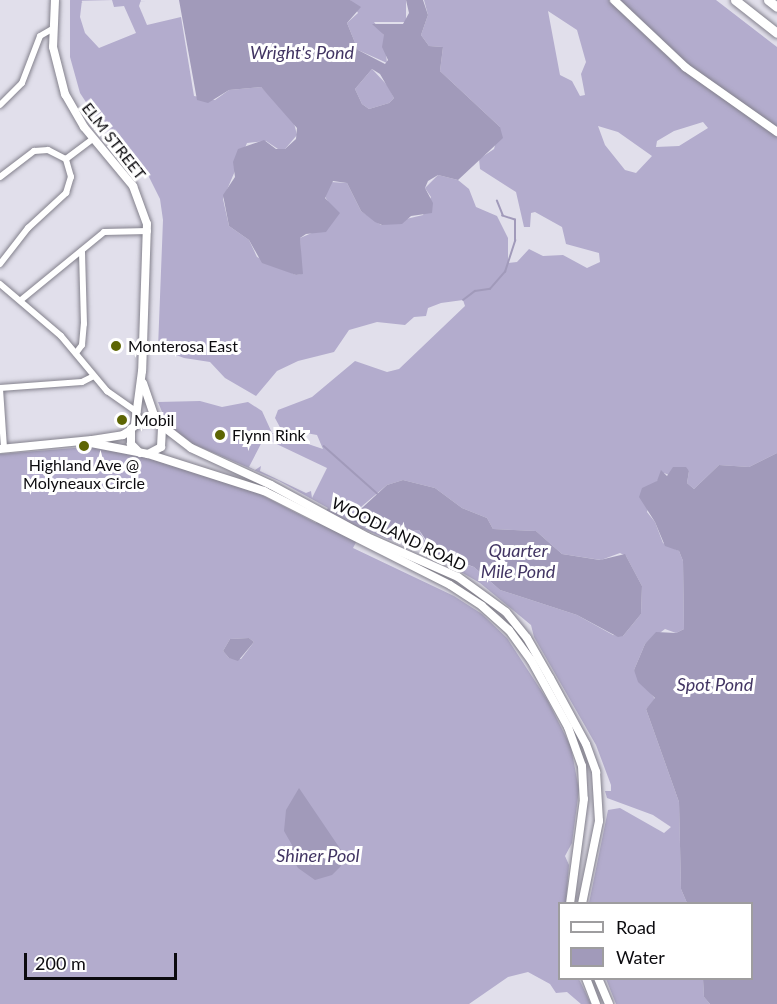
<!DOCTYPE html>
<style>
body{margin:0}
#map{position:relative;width:777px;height:1004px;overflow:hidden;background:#e1dfeb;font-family:Lato,sans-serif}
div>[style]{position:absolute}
.forest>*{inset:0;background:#b3accd}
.water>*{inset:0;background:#a19aba}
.stream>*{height:1.5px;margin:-0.75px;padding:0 0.75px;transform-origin:0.75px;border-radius:0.75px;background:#a19aba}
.roads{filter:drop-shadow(0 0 2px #83818c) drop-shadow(0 0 2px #83818c)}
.minor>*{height:6px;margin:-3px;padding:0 3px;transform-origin:3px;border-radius:3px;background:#fff}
.major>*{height:8px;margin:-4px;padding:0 4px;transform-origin:4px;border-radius:4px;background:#fff}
.highway>*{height:9px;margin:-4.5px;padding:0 4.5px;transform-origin:4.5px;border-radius:4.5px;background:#fff}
.dots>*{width:16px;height:16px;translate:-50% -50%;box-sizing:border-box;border:3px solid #fff;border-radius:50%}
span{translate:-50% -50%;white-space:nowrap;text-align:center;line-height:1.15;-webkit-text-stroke:6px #fff;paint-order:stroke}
.street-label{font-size:16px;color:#0c0b0f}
.poi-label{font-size:16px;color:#0c0b0f}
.left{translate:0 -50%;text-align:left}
.water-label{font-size:18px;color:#423563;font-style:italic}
.legend{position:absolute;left:558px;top:902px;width:195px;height:78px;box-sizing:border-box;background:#fff;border:2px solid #9e9d9f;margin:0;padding:8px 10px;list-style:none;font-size:18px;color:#0c0b0f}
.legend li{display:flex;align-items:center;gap:12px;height:30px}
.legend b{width:30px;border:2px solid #9e9d9f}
.scale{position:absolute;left:24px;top:953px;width:153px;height:27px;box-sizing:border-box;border:3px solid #0c0b0f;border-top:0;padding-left:8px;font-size:18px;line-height:21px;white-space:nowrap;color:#0c0b0f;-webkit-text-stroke:4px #fff;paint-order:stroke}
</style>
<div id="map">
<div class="forest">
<div style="clip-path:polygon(evenodd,70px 0,82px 0,80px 17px,85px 33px,99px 48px,136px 33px,124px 6px,114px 7px,112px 0,141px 0,139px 6px,147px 25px,181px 17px,194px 96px,215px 100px,229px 90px,261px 87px,293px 119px,297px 135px,285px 149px,281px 151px,266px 141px,247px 143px,223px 199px,229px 226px,249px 240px,257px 257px,296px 275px,301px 274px,300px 238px,326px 227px,336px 215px,324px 195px,331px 182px,347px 183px,361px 211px,381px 225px,423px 215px,431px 197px,425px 188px,438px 175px,458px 180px,469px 189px,476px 207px,497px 216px,508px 238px,508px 263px,517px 262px,529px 249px,543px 256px,563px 255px,587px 268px,600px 262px,599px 253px,566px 244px,562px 227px,535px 212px,531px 213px,530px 227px,524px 227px,516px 192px,480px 169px,479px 159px,494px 149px,500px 127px,440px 71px,443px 47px,429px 46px,421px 35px,428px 15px,424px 0,716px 0,777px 47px,777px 453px,749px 467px,719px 465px,694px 489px,687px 483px,689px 471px,682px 467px,672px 470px,669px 475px,664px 473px,657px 481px,647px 512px,655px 522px,663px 543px,679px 551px,683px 561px,684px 629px,676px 633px,665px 629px,645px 644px,634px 670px,655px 699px,646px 709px,679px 802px,681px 889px,687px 903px,589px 903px,608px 810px,620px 808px,664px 833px,671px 827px,653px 815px,607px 798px,605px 791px,611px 791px,611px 785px,596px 745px,534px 637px,531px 625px,480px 583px,411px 543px,390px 540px,363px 529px,353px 548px,454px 596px,482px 614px,507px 638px,548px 701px,571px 747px,579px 790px,572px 843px,565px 856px,569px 865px,566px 903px,560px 904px,560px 978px,579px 979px,591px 1004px,581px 1004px,567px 992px,556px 993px,550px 984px,528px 972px,508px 977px,469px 1004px,0 1004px,0 454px,99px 446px,123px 451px,246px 487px,316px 523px,328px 508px,279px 481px,193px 444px,167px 424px,158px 402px,200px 401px,222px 407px,248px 402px,262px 411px,272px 433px,279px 434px,282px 431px,275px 418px,278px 410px,312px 397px,355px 361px,387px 372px,399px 369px,465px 306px,463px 300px,441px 303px,428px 308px,426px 316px,414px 317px,405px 325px,377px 322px,349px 330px,334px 352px,298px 361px,277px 371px,256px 396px,225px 378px,210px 362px,184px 358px,158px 348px,163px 220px,160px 199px,146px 171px,101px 125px,80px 93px,70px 57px,70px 0,548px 11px,577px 30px,586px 62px,581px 74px,585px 95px,580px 96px,572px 81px,560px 75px,548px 11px,70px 0,703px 122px,708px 128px,679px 146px,656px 147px,657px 141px,674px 131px,703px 122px,70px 0,598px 126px,618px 132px,652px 156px,636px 173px,625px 170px,605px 145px,598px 126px,70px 0,295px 431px,317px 435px,323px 449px,296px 440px,295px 431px,70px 0,264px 438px,327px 468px,312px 498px,311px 491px,306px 493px,260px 471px,261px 466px,255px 470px,249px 467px,264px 438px,70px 0,403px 480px,435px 488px,462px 508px,487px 518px,493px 529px,536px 531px,562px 554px,601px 560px,620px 553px,626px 556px,642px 586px,641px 614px,623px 636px,613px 635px,577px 615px,500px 590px,474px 567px,443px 558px,428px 546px,419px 530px,393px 534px,379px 526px,360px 525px,361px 507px,387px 485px,403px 480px,70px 0,249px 638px,254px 642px,241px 659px,229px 658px,223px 651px,230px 639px,249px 638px)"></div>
<div style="clip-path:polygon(350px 0,406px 0,406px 22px,374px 22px,384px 35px,387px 63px,358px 50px,347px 23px,358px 13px)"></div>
<div style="clip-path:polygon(372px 69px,388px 86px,394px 98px,389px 103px,369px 109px,362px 104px,355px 89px)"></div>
<div style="clip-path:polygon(606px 979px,703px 979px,704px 997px,710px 1004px,616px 1004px)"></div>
</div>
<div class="water">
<div style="clip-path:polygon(evenodd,179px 0,350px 0,361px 7px,347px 23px,358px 50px,385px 64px,388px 60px,382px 47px,384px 35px,372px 24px,403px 24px,409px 13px,406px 0,423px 0,428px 15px,421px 35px,429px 46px,443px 47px,440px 71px,500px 127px,503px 138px,458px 180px,438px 175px,428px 181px,425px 188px,433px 203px,432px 213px,411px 216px,402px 224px,382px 225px,375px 222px,361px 211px,347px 183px,333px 181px,325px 198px,340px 213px,326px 232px,306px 234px,300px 238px,303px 274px,296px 275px,262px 263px,249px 240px,229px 226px,223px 195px,235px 177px,233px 162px,238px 149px,264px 140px,276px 149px,285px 149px,296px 139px,297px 128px,261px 87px,229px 90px,208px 103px,197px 100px,179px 0,372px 69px,380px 74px,394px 98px,389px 103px,369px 109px,362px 104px,355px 89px,372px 69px)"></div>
<div style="clip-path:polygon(777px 453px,777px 1004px,710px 1004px,704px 997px,703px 979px,752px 978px,752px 904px,687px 903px,681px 889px,679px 802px,646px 709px,655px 698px,638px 682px,634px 670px,645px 644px,656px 632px,676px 633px,684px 629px,683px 561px,679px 551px,665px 546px,655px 522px,639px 497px,642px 488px,657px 481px,661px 470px,667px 476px,673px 467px,686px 467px,689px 471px,687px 483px,694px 489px,719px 465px,749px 467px)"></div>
<div style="clip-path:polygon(403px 480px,435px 488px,462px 508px,487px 518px,493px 529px,536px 531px,562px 554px,600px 560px,625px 554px,642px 586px,641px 614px,623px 636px,618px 637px,577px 615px,500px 590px,474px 567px,435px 553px,419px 530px,392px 534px,379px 526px,360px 525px,350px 519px,387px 485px)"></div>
<div style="clip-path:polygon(249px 638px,254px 642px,238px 661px,229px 658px,223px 651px,230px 639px)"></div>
<div style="clip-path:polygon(299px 788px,341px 850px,341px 866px,332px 875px,315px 880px,298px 868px,288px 851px,292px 845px,284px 831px,286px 810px)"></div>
</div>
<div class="stream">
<div style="left:463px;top:300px;width:15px;rotate:-37deg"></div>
<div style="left:475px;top:291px;width:15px;rotate:-8deg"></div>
<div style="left:490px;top:289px;width:23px;rotate:-49deg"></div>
<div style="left:505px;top:272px;width:33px;rotate:-72deg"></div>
<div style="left:515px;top:241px;width:21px;rotate:-90deg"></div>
<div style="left:515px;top:220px;width:13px;rotate:-162deg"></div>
<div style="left:503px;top:216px;width:16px;rotate:-112deg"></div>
<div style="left:324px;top:446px;width:71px;rotate:41.6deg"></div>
</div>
<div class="roads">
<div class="minor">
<div style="left:0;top:105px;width:31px;rotate:-45deg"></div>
<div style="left:22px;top:83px;width:50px;rotate:-69deg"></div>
<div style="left:40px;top:36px;width:14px;rotate:-30deg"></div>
<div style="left:0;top:177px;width:43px;rotate:-37.4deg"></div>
<div style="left:34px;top:151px;width:14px;rotate:-4deg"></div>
<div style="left:48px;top:150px;width:20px;rotate:27deg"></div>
<div style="left:66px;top:159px;width:34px;rotate:-37deg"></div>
<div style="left:0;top:264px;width:46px;rotate:-52.1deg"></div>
<div style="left:28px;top:228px;width:52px;rotate:-42.6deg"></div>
<div style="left:66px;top:193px;width:17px;rotate:-73deg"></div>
<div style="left:71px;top:177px;width:19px;rotate:-106deg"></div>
<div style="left:0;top:284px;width:80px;rotate:40.4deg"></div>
<div style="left:61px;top:336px;width:72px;rotate:50.1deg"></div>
<div style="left:107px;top:391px;width:37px;rotate:35deg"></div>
<div style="left:21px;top:300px;width:107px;rotate:-39.3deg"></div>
<div style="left:104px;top:232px;width:44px;rotate:-1.3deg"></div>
<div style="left:76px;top:353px;width:10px;rotate:-53deg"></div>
<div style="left:82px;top:345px;width:21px;rotate:-85deg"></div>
<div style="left:84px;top:324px;width:73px;rotate:-91.6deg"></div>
<div style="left:0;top:388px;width:82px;rotate:-4.2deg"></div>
<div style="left:82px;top:382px;width:13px;rotate:-27deg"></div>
<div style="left:0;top:389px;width:59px;rotate:86.1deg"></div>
</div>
<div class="major">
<div style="left:55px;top:0;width:47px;rotate:92.4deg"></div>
<div style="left:53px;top:47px;width:49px;rotate:75.7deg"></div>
<div style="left:65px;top:94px;width:38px;rotate:60deg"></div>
<div style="left:84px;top:127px;width:77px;rotate:50.3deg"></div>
<div style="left:133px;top:186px;width:40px;rotate:69.8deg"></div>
<div style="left:147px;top:224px;width:147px;rotate:91.9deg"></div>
<div style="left:142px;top:371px;width:53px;rotate:97.5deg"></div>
<div style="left:614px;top:0;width:98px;rotate:43.3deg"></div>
<div style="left:685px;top:67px;width:113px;rotate:35.2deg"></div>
<div style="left:143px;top:383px;width:40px;rotate:71.1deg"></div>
<div style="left:91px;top:443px;width:58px;rotate:10.9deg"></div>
<div style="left:148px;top:454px;width:15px;rotate:-28deg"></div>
<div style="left:161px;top:447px;width:18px;rotate:-87deg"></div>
<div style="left:0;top:449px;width:92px;rotate:-5.6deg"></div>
<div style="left:92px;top:440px;width:31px;rotate:-9deg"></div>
<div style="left:123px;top:435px;width:9px;rotate:-32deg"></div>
<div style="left:140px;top:453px;width:13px;rotate:-135deg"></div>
<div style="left:131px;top:444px;width:15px;rotate:-90deg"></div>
<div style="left:131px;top:429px;width:14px;rotate:-39deg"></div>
<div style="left:142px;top:420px;width:14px;rotate:4deg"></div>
<div style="left:156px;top:421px;width:44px;rotate:37.6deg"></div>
<div style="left:191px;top:448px;width:88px;rotate:24.8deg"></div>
<div style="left:271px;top:485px;width:109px;rotate:28.4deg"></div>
<div style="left:367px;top:537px;width:99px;rotate:23.7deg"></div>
<div style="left:458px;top:577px;width:59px;rotate:36.1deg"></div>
<div style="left:506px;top:612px;width:33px;rotate:51deg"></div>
<div style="left:527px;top:638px;width:46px;rotate:60.1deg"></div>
<div style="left:550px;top:678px;width:75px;rotate:61.4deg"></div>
<div style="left:586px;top:744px;width:30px;rotate:70deg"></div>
<div style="left:596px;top:772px;width:49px;rotate:86.5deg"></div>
<div style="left:599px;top:821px;width:85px;rotate:101.6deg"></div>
<div style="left:148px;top:454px;width:122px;rotate:17.7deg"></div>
<div style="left:264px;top:491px;width:208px;rotate:26.8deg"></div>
<div style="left:450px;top:585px;width:38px;rotate:33deg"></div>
<div style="left:482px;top:606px;width:36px;rotate:42deg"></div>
<div style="left:509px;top:630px;width:37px;rotate:54deg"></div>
<div style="left:531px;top:660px;width:77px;rotate:61.1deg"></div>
<div style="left:568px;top:727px;width:41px;rotate:70.3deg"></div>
<div style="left:582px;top:766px;width:33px;rotate:87deg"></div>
<div style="left:584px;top:799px;width:106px;rotate:97.6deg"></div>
<div style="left:586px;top:978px;width:28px;rotate:69deg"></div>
<div style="left:598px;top:978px;width:28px;rotate:67deg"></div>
</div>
<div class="highway">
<div style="left:735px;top:0;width:53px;rotate:38.2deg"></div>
<div style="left:768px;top:0;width:11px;rotate:38deg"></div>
</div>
</div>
<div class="dots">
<div style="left:116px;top:346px;background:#5d6503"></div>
<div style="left:122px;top:420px;background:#5d6503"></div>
<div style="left:220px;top:435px;background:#5d6503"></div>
<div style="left:84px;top:446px;background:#5d6503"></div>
</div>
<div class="street-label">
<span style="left:114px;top:141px;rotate:52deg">ELM STREET</span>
<span style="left:399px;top:534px;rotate:26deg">WOODLAND ROAD</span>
</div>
<div class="poi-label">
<span class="left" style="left:128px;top:346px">Monterosa East</span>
<span class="left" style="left:134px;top:420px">Mobil</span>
<span class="left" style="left:232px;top:435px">Flynn Rink</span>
<span style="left:84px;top:474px">Highland Ave @<br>Molyneaux Circle</span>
</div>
<div class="water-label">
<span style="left:302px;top:52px">Wright's Pond</span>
<span style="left:518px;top:561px">Quarter<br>Mile Pond</span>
<span style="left:715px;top:684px">Spot Pond</span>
<span style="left:318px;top:855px">Shiner Pool</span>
</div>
<ul class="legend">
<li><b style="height:8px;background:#fff"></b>Road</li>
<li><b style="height:16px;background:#a19aba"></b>Water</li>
</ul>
<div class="scale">200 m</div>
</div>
